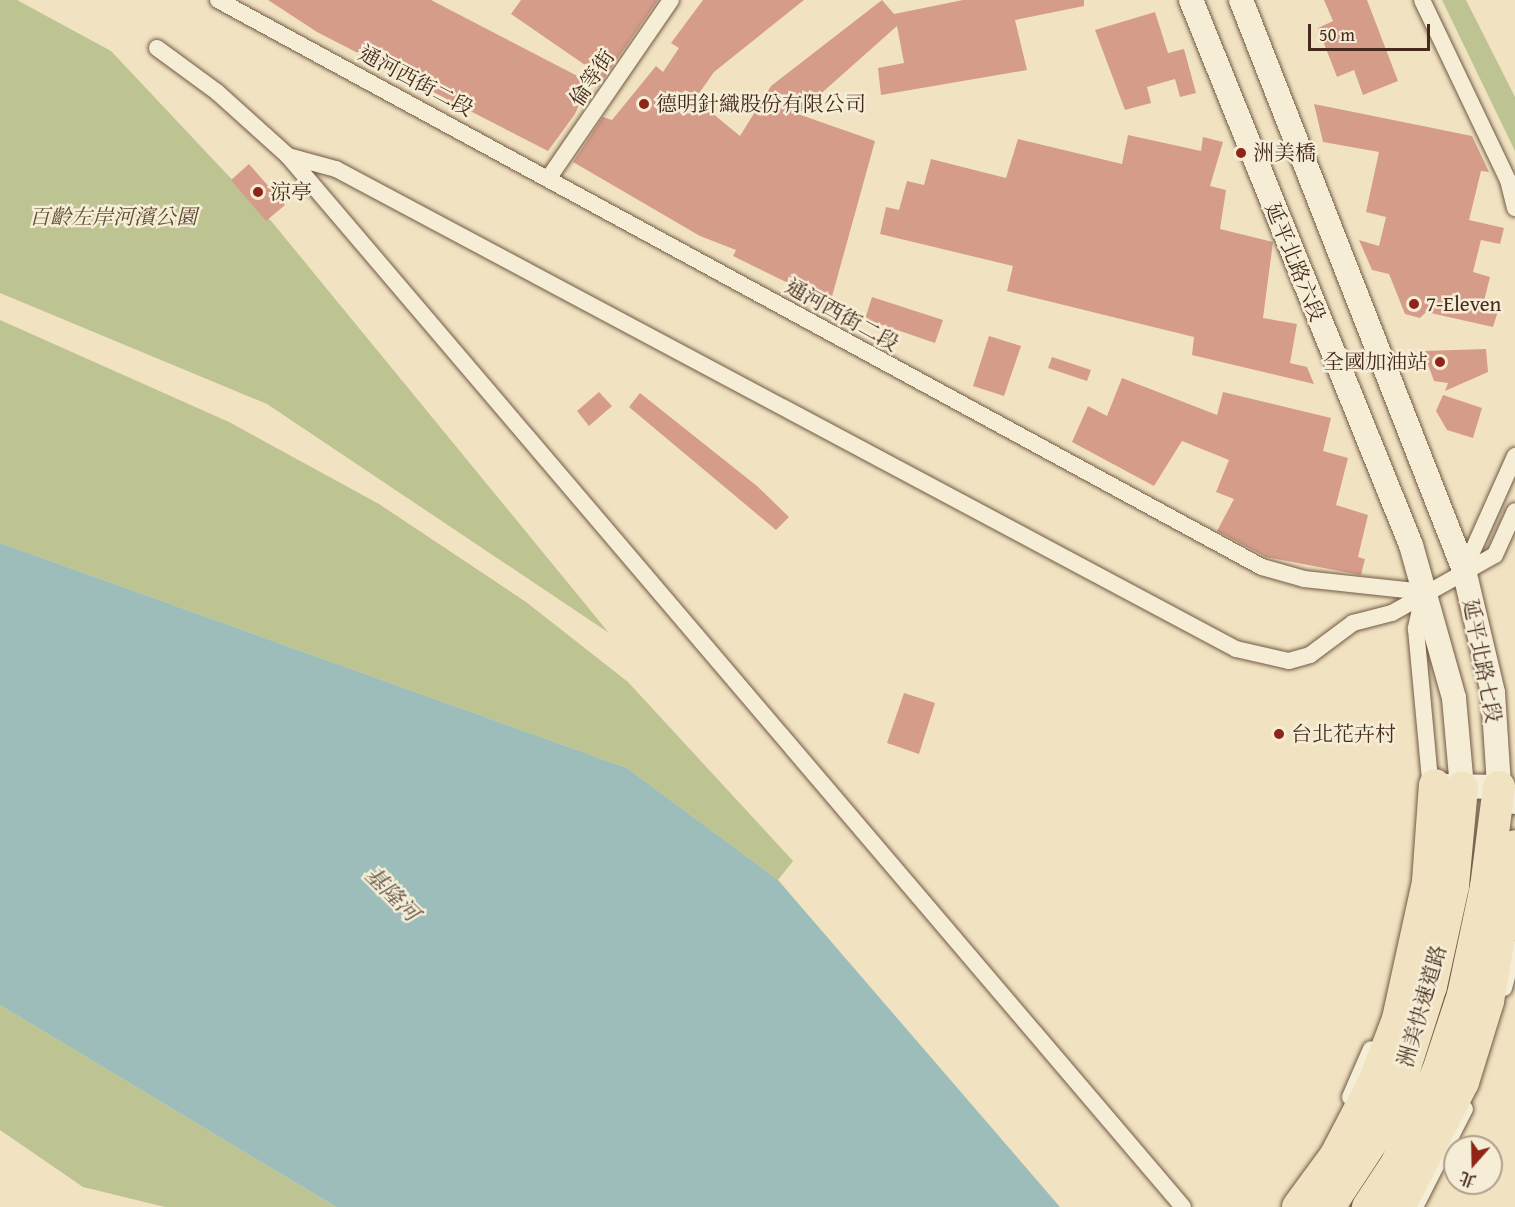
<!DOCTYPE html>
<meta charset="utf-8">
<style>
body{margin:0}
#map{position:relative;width:1515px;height:1207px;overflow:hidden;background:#f1e3c1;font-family:"Gentium Book Plus","Noto Serif TC",serif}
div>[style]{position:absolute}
.green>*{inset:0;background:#bdc391}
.water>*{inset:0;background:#9cbdb9}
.building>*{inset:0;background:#d69c8a}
.roads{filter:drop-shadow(0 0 2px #715945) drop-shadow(0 0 2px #715945)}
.street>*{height:16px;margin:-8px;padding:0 8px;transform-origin:8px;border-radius:8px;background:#f6edd7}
.secondary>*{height:24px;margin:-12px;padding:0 12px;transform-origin:12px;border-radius:12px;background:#f6edd7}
.highway>*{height:32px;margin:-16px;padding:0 16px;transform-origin:16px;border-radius:16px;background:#f1e3c1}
.dots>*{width:16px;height:16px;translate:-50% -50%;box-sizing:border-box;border:3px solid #f6edd7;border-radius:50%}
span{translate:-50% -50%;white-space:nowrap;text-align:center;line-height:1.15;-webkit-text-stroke:5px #f6edd7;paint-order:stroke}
.street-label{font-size:21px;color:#462b1c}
.poi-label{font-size:21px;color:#462b1c}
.left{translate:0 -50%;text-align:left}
.right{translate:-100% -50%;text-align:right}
.park-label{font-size:21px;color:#5e4933;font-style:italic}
.water-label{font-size:22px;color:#5c5043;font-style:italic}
.north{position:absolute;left:1443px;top:1135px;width:60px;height:60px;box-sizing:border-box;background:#f6edd7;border:2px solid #b09f8c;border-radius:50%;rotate:200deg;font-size:16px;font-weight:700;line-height:24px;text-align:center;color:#462b1c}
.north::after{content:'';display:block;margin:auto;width:21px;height:27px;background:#8f2418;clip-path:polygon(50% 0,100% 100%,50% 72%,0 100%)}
.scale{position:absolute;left:1308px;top:24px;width:122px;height:27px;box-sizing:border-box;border:3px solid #462b1c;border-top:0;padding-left:8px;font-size:18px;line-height:21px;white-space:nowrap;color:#462b1c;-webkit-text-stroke:4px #f6edd7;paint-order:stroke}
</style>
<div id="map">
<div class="green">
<div style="clip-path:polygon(0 0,17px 0,111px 51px,272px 222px,609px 633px,267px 404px,0 293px)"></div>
<div style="clip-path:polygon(1442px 0,1466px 0,1515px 97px,1515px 151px)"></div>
<div style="clip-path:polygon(0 320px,229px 422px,379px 504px,526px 602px,628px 682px,793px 861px,778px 880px,627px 768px,0 543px)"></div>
<div style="clip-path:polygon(0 1005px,334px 1206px,336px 1207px,165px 1207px,83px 1187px,0 1130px)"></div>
</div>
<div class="water">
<div style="clip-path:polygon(0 543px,627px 768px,778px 880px,1060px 1207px,336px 1207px,0 1005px)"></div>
</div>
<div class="building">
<div style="clip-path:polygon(268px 0,431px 0,589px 82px,575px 114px,548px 151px,317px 32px)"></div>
<div style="clip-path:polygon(521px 0,658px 0,604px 78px,511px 14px)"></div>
<div style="clip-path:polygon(703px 0,804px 0,714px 72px,695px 99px,740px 136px,771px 86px,882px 0,894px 14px,963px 0,1084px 0,1084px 6px,1015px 20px,1027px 70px,881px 95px,878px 68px,904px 63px,897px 26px,798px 114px,875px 141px,828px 311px,799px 297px,794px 286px,733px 256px,736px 250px,700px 236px,573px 162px,603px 117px,612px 120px,656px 66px,663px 72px,679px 48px,671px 43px)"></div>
<div style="clip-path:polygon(1324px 0,1367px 0,1398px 81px,1363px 95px,1354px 70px,1337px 77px,1318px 28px,1333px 21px)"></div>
<div style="clip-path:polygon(1155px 12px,1168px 53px,1184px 49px,1196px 93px,1180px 97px,1175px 79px,1147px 87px,1151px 103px,1125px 110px,1095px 30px)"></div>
<div style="clip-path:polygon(1314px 104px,1472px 136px,1489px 172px,1481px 171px,1469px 220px,1504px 228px,1500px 244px,1481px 240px,1473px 272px,1490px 277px,1483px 305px,1499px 308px,1493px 327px,1426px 312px,1420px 318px,1405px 314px,1389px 274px,1372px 270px,1359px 240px,1379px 246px,1386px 217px,1366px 212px,1379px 152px,1323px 142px)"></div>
<div style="clip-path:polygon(1128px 135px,1201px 151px,1203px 137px,1223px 142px,1210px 186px,1226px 190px,1220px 229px,1273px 242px,1263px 318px,1297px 324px,1290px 363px,1307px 367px,1314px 384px,1192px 355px,1194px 337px,1007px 291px,1013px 266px,880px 234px,886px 207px,899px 210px,907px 181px,924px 185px,931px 159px,1006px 178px,1018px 139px,1122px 164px)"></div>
<div style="clip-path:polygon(249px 164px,285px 205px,266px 221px,231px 180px)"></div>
<div style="clip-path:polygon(872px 297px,943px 320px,935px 343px,865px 319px)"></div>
<div style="clip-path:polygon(989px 336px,1021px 346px,1004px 396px,973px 386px)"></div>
<div style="clip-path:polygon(1486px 349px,1488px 372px,1445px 391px,1448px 383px,1434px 381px,1423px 351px)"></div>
<div style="clip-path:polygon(1052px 357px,1091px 370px,1087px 381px,1048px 368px)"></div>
<div style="clip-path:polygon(1122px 378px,1217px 415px,1223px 392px,1331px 418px,1323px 451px,1348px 458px,1336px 505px,1368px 515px,1358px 557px,1365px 559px,1361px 575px,1266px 557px,1217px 531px,1234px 499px,1216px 492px,1229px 460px,1182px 441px,1154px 486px,1072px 442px,1088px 406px,1107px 416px)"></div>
<div style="clip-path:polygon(599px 392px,612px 406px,589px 426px,577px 411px)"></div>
<div style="clip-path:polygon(640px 393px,757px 486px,789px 517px,776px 530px,629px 407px)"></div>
<div style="clip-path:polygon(1443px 395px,1482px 408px,1473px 438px,1447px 430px,1436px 411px)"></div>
<div style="clip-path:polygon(904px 693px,935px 703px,919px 754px,887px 743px)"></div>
</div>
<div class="roads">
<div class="street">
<div style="left:218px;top:0;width:1188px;rotate:28.51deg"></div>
<div style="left:1262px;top:567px;width:44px;rotate:15.9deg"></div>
<div style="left:1304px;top:579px;width:121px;rotate:6.2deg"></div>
<div style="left:1422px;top:0;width:199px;rotate:64.5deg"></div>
<div style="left:1508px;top:180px;width:29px;rotate:76deg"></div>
<div style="left:157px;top:48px;width:74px;rotate:36.3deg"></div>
<div style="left:217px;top:92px;width:96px;rotate:42deg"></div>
<div style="left:288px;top:156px;width:50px;rotate:15.2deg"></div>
<div style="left:336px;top:169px;width:1020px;rotate:28.07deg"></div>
<div style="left:1236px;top:649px;width:54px;rotate:12.8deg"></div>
<div style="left:1289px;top:661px;width:22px;rotate:-16deg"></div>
<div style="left:1310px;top:655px;width:54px;rotate:-36.7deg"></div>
<div style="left:1353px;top:623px;width:40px;rotate:-14.4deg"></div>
<div style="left:1392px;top:613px;width:118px;rotate:-29.4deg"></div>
<div style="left:1495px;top:555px;width:48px;rotate:-65.6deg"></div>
<div style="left:288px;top:156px;width:1380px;rotate:49.58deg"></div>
<div style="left:548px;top:179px;width:217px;rotate:-55.5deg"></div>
<div style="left:1464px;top:570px;width:125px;rotate:-65.9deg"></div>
<div style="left:1423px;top:595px;width:35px;rotate:102deg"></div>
<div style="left:1416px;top:629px;width:164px;rotate:84.7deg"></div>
<div style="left:1504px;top:988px;width:41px;rotate:-74.6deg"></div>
<div style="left:1350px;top:1097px;width:52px;rotate:-66.4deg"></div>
<div style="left:1415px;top:1207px;width:110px;rotate:-63deg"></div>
</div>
<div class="secondary">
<div style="left:1191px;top:0;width:588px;rotate:68.02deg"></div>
<div style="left:1411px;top:545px;width:159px;rotate:74.3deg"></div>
<div style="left:1454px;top:698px;width:89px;rotate:84.9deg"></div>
<div style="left:1241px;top:0;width:612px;rotate:68.63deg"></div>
<div style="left:1464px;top:570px;width:126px;rotate:76.7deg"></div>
<div style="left:1493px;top:693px;width:94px;rotate:86.3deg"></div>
<div style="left:1445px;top:786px;width:54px;rotate:1.1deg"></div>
<div style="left:1499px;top:787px;width:22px;rotate:43deg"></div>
</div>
<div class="highway">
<div style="left:1298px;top:1207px;width:64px;rotate:-53.8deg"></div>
<div style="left:1336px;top:1155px;width:85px;rotate:-62.5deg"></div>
<div style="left:1375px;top:1080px;width:65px;rotate:-69.3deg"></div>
<div style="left:1398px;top:1019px;width:140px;rotate:-77.6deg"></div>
<div style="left:1428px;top:882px;width:97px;rotate:-85.9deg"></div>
<div style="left:1329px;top:1207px;width:80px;rotate:-56.7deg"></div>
<div style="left:1373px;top:1140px;width:77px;rotate:-66.1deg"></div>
<div style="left:1404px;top:1070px;width:88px;rotate:-72.2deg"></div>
<div style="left:1431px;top:986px;width:102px;rotate:-77.6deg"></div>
<div style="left:1453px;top:886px;width:99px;rotate:-84.8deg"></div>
<div style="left:1368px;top:1207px;width:53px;rotate:-56.6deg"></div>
<div style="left:1397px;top:1163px;width:101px;rotate:-66deg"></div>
<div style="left:1438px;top:1071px;width:80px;rotate:-71.8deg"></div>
<div style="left:1463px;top:995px;width:110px;rotate:-78deg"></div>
<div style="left:1486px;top:887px;width:101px;rotate:-82.6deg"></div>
<div style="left:1399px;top:1207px;width:140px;rotate:-62.9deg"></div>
<div style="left:1463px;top:1082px;width:85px;rotate:-72.8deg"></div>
<div style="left:1488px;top:1001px;width:157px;rotate:-80.1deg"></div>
</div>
</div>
<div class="dots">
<div style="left:644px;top:104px;background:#8f2418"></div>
<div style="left:1241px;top:153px;background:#8f2418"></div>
<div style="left:258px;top:192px;background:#8f2418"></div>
<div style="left:1414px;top:304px;background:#8f2418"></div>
<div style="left:1440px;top:362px;background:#8f2418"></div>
<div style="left:1279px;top:734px;background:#8f2418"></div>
</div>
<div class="street-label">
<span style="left:592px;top:78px;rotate:-56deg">倫等街</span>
<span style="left:416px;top:81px;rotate:28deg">通河西街二段</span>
<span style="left:1295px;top:262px;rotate:68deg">延平北路六段</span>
<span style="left:842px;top:315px;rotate:29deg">通河西街二段</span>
<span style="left:1482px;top:661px;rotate:79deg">延平北路七段</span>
<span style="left:1422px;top:1006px;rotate:-74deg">洲美快速道路</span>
</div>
<div class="poi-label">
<span class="left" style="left:656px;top:104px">德明針織股份有限公司</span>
<span class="left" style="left:1253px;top:153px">洲美橋</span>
<span class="left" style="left:270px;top:192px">涼亭</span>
<span class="left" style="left:1426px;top:304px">7-Eleven</span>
<span class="right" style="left:1428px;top:362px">全國加油站</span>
<span class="left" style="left:1291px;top:734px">台北花卉村</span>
</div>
<div class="park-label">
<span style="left:113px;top:217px">百齡左岸河濱公園</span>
</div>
<div class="water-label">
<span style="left:392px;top:894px;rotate:45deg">基隆河</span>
</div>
<div class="north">北</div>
<div class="scale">50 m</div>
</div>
